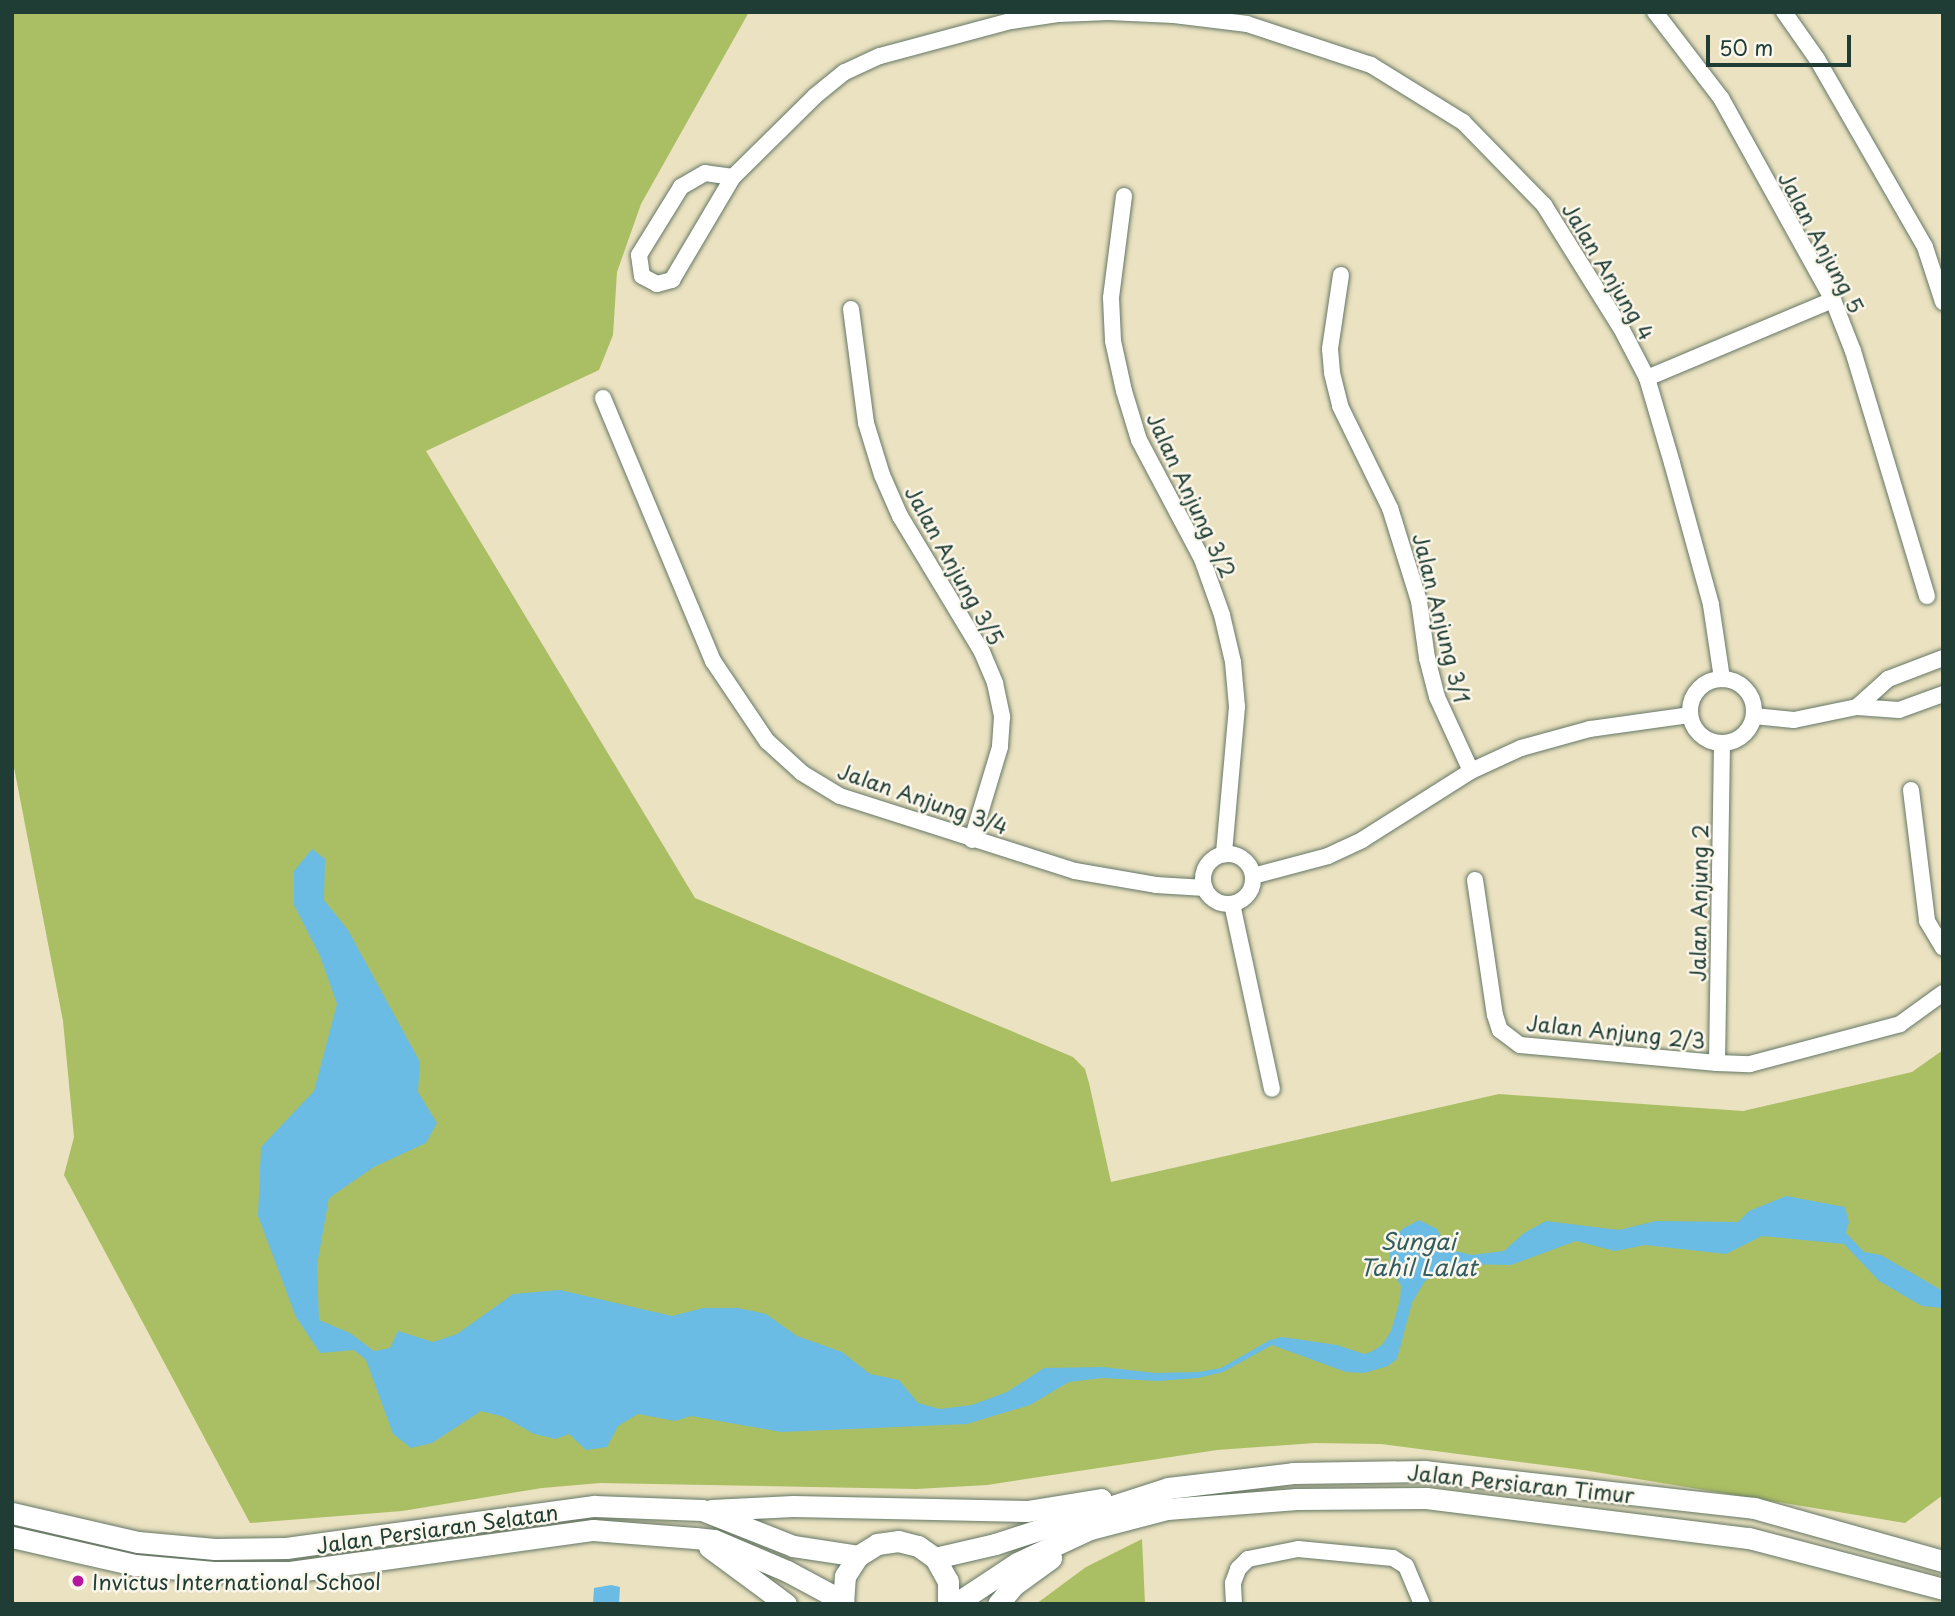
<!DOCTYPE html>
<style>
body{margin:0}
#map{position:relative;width:1955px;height:1616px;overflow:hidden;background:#eae2c0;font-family:"Playpen Sans",sans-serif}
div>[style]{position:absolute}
.green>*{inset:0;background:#aabe63}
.water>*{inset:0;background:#6abce5}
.roads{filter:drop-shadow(0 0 2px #667765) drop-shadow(0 0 2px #667765)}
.minor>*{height:16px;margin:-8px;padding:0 8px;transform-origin:8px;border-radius:8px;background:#fff}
.minor>.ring{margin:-8px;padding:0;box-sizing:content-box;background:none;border:16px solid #fff;border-radius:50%}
.tertiary>*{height:21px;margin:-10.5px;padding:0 10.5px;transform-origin:10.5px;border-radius:10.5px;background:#fff}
.dots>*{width:19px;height:19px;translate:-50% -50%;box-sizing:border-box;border:4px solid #fbf7ec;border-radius:50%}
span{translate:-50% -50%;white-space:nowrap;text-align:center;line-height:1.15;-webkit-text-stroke:5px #fbf7ec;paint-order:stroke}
.street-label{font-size:21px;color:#1f3d34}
.poi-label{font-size:21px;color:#1f3d34}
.left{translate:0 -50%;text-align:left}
.water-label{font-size:23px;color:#325d60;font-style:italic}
.frame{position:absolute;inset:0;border:14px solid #1f3d34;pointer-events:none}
.scale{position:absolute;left:1706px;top:35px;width:145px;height:32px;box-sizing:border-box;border:4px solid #1f3d34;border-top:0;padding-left:9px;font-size:21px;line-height:24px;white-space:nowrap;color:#1f3d34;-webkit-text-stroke:5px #fbf7ec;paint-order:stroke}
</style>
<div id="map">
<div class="green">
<div style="clip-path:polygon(12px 12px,749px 12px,641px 204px,617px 272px,613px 335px,599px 370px,426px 451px,695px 898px,1073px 1057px,1085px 1069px,1089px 1083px,1111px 1182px,1499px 1094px,1743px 1111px,1912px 1072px,1943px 1050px,1943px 1495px,1905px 1523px,1583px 1470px,1381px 1444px,1315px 1443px,1217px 1450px,987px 1485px,916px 1489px,600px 1483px,542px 1488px,402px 1511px,250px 1523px,64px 1175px,74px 1137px,63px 1021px,12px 757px)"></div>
<div style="clip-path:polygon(1142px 1539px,1145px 1604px,1036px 1604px,1086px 1567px)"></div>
</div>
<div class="water">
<div style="clip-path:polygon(312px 849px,325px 859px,324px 900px,348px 930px,420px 1062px,418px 1092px,437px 1123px,426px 1143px,374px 1167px,329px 1198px,317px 1265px,319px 1320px,350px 1333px,374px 1351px,390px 1348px,398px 1331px,433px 1342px,457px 1334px,513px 1294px,560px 1290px,672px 1316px,703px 1308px,738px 1308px,766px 1314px,797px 1336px,842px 1352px,870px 1374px,899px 1380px,918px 1403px,940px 1409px,972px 1405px,1007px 1392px,1044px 1368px,1103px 1367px,1155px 1373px,1198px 1372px,1221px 1368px,1270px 1340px,1282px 1337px,1337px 1345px,1364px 1354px,1371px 1352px,1382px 1345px,1391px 1331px,1400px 1300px,1401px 1286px,1391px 1269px,1389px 1248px,1402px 1229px,1419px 1220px,1437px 1229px,1447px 1249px,1472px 1255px,1504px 1251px,1524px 1233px,1546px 1221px,1619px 1230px,1656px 1221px,1738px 1222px,1749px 1211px,1786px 1196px,1845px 1207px,1849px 1222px,1846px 1233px,1864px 1252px,1881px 1255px,1943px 1291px,1943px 1308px,1922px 1306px,1879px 1281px,1844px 1244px,1762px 1236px,1726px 1254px,1645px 1245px,1615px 1251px,1576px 1241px,1511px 1265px,1457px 1264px,1425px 1281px,1412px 1303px,1397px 1359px,1388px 1366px,1364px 1373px,1346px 1372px,1272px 1345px,1223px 1372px,1198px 1378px,1158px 1381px,1102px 1378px,1069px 1382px,1030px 1405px,967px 1424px,781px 1432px,691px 1416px,675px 1421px,638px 1414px,618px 1426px,607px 1447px,586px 1450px,569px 1434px,556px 1439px,534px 1434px,504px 1417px,481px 1411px,432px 1443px,411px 1448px,393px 1434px,366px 1360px,354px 1350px,320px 1353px,296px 1317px,258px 1216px,261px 1147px,314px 1091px,337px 1004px,320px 956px,294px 905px,294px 871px)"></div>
<div style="clip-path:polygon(611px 1585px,620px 1587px,619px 1604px,593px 1604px,594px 1588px)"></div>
</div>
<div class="roads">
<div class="minor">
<div style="left:1655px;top:12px;width:108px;rotate:52.5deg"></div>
<div style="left:1721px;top:98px;width:231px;rotate:61deg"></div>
<div style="left:1833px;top:300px;width:55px;rotate:68.6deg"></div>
<div style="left:1853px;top:351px;width:256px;rotate:73.2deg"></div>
<div style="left:1784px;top:12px;width:57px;rotate:54.9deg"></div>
<div style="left:1817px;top:59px;width:217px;rotate:60.1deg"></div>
<div style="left:1925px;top:247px;width:58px;rotate:71.9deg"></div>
<div style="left:733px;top:177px;width:28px;rotate:-172deg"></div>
<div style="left:705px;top:173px;width:28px;rotate:150deg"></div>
<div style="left:681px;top:187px;width:80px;rotate:121.7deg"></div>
<div style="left:639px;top:255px;width:21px;rotate:82deg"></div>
<div style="left:642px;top:276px;width:17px;rotate:28deg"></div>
<div style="left:657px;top:284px;width:16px;rotate:-15deg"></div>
<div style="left:672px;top:280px;width:120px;rotate:-59.4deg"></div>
<div style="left:733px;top:177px;width:115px;rotate:-44.6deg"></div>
<div style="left:815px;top:96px;width:38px;rotate:-39deg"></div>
<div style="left:845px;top:72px;width:38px;rotate:-25deg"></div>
<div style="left:880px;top:56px;width:136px;rotate:-15deg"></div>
<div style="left:1011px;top:21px;width:49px;rotate:-8.3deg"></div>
<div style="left:1059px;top:14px;width:50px;rotate:-2.3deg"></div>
<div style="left:1109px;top:12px;width:65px;rotate:2.6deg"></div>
<div style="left:1174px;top:15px;width:74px;rotate:7deg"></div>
<div style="left:1247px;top:24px;width:131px;rotate:18.3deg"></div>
<div style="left:1371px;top:65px;width:108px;rotate:31.8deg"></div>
<div style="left:1463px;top:122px;width:116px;rotate:45.7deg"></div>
<div style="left:1544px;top:205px;width:145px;rotate:58deg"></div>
<div style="left:1621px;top:328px;width:56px;rotate:62.5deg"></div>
<div style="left:1647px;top:378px;width:89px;rotate:73.6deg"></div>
<div style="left:1672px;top:463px;width:147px;rotate:74.6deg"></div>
<div style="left:1711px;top:605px;width:75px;rotate:81.5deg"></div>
<div style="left:1124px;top:196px;width:103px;rotate:97.3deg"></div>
<div style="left:1111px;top:298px;width:43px;rotate:87.3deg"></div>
<div style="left:1113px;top:341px;width:51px;rotate:77.6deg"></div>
<div style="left:1124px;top:391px;width:51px;rotate:73deg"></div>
<div style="left:1139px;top:440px;width:135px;rotate:62.1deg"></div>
<div style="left:1202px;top:559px;width:59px;rotate:70.3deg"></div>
<div style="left:1222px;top:615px;width:48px;rotate:76.8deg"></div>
<div style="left:1233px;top:662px;width:45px;rotate:84.9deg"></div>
<div style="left:1237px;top:707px;width:148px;rotate:95.1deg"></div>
<div style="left:1341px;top:275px;width:75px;rotate:98.5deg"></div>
<div style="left:1330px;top:349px;width:24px;rotate:85deg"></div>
<div style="left:1332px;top:373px;width:34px;rotate:76deg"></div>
<div style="left:1340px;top:406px;width:114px;rotate:63.9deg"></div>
<div style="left:1390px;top:508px;width:97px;rotate:72.7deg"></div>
<div style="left:1419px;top:601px;width:58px;rotate:82deg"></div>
<div style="left:1427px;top:658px;width:40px;rotate:75.6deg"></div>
<div style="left:1437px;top:697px;width:81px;rotate:65.3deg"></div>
<div style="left:851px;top:309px;width:115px;rotate:82.5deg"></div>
<div style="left:866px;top:423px;width:54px;rotate:72.9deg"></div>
<div style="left:882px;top:475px;width:45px;rotate:66.3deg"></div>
<div style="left:900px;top:516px;width:159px;rotate:58.9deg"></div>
<div style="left:982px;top:652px;width:34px;rotate:67deg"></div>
<div style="left:995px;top:683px;width:35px;rotate:78deg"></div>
<div style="left:1002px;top:717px;width:30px;rotate:94deg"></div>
<div style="left:1000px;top:747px;width:97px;rotate:106.8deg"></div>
<div style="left:1647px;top:378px;width:202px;rotate:-22.8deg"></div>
<div style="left:603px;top:398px;width:285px;rotate:67.3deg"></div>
<div style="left:713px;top:661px;width:97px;rotate:56deg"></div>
<div style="left:767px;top:741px;width:47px;rotate:42.4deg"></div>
<div style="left:802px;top:773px;width:44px;rotate:31.2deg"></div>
<div style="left:840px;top:796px;width:247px;rotate:17.7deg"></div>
<div style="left:1075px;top:871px;width:82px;rotate:9.8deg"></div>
<div style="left:1156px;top:885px;width:49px;rotate:3.5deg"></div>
<div class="ring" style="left:1690px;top:679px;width:48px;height:48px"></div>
<div style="left:1857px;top:707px;width:42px;rotate:-42.1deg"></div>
<div style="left:1888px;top:679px;width:59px;rotate:-20.9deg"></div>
<div style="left:1754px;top:716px;width:40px;rotate:5.7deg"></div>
<div style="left:1794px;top:720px;width:64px;rotate:-11.7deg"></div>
<div style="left:1857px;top:707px;width:42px;rotate:4.1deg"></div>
<div style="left:1899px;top:710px;width:47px;rotate:-20deg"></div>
<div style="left:1911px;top:790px;width:132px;rotate:83deg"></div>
<div style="left:1927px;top:921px;width:31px;rotate:59deg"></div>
<div class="ring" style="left:1203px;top:854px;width:34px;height:34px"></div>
<div style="left:1253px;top:876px;width:78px;rotate:-14.9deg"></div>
<div style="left:1328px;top:856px;width:38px;rotate:-25deg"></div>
<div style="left:1362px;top:840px;width:129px;rotate:-32.3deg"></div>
<div style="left:1471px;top:771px;width:55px;rotate:-24.7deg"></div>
<div style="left:1521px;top:748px;width:72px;rotate:-15.4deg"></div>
<div style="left:1590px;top:729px;width:101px;rotate:-8deg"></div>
<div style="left:1475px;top:880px;width:136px;rotate:81.6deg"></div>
<div style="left:1495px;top:1015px;width:16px;rotate:72deg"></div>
<div style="left:1500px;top:1030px;width:25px;rotate:37deg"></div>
<div style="left:1520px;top:1045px;width:198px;rotate:5.2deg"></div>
<div style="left:1717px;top:1063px;width:33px;rotate:2deg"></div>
<div style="left:1750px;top:1064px;width:155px;rotate:-14.9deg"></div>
<div style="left:1900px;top:1024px;width:53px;rotate:-35.8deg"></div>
<div style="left:1232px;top:904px;width:189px;rotate:77.8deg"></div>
<div style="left:1717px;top:1063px;width:319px;rotate:-89.1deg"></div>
<div style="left:1234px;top:1604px;width:21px;rotate:-93deg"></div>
<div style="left:1233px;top:1583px;width:15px;rotate:-70deg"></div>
<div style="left:1238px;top:1569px;width:14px;rotate:-45deg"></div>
<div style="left:1248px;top:1559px;width:51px;rotate:-11.3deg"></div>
<div style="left:1298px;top:1549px;width:95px;rotate:5.4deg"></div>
<div style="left:1393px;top:1558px;width:15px;rotate:32deg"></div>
<div style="left:1406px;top:1566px;width:41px;rotate:67.2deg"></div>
</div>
<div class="tertiary">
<div style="left:711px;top:1510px;width:82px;rotate:-2.8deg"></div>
<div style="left:793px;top:1506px;width:234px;rotate:1.2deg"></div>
<div style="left:1027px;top:1511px;width:75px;rotate:-9.2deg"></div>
<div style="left:12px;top:1513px;width:129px;rotate:13deg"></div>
<div style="left:138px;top:1542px;width:77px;rotate:5.2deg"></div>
<div style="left:215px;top:1549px;width:71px;rotate:-0.8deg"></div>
<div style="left:286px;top:1548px;width:311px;rotate:-7.8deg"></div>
<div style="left:594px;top:1506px;width:108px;rotate:2.1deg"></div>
<div style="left:702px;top:1510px;width:98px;rotate:21.6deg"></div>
<div style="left:793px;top:1546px;width:66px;rotate:8.7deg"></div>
<div style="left:12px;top:1537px;width:126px;rotate:12.8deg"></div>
<div style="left:135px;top:1565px;width:79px;rotate:5.1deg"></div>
<div style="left:214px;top:1572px;width:76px"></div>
<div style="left:290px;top:1572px;width:306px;rotate:-7.9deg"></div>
<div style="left:593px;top:1530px;width:102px;rotate:4.5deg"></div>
<div style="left:695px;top:1538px;width:19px;rotate:6deg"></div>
<div style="left:714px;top:1540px;width:79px;rotate:23deg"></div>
<div style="left:787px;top:1571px;width:64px;rotate:28.2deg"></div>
<div style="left:709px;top:1547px;width:96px;rotate:36.5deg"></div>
<div style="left:935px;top:1558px;width:62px;rotate:-13.1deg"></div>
<div style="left:995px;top:1544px;width:182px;rotate:-17.9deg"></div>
<div style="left:1168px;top:1488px;width:126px;rotate:-6.8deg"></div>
<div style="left:1293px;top:1473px;width:132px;rotate:-0.9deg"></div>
<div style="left:1425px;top:1471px;width:331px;rotate:6.4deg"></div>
<div style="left:1754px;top:1508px;width:196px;rotate:15.7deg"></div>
<div style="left:843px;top:1604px;width:28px;rotate:-86deg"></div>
<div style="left:845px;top:1576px;width:24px;rotate:-57deg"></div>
<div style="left:858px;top:1556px;width:22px;rotate:-32deg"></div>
<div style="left:877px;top:1544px;width:21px;rotate:-8deg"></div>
<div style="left:898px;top:1541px;width:21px;rotate:14deg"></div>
<div style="left:918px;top:1546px;width:21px;rotate:35deg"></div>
<div style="left:935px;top:1558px;width:26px;rotate:61deg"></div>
<div style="left:948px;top:1581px;width:23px;rotate:90deg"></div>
<div style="left:955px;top:1604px;width:74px;rotate:-33.5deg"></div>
<div style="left:1017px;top:1563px;width:81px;rotate:-25deg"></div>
<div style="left:1090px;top:1529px;width:80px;rotate:-14.6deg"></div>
<div style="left:1167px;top:1509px;width:130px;rotate:-4.4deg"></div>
<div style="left:1297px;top:1499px;width:129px;rotate:-0.4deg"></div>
<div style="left:1426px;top:1498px;width:325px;rotate:7.1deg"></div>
<div style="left:1749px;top:1538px;width:201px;rotate:14.7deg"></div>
<div style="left:998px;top:1604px;width:25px;rotate:-50deg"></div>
<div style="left:1014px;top:1585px;width:46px;rotate:-36.1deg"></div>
</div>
</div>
<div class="dots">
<div style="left:78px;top:1581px;background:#b5179e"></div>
</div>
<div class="street-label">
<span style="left:1822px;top:242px;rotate:62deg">Jalan Anjung 5</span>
<span style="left:1609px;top:271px;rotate:59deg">Jalan Anjung 4</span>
<span style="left:1192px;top:495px;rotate:65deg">Jalan Anjung 3/2</span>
<span style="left:955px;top:565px;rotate:61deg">Jalan Anjung 3/5</span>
<span style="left:1442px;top:618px;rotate:76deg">Jalan Anjung 3/1</span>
<span style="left:923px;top:798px;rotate:19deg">Jalan Anjung 3/4</span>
<span style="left:1698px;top:903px;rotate:-89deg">Jalan Anjung 2</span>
<span style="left:1616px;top:1031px;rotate:6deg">Jalan Anjung 2/3</span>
<span style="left:1521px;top:1483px;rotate:6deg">Jalan Persiaran Timur</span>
<span style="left:437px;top:1528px;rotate:-8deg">Jalan Persiaran Selatan</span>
</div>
<div class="poi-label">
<span class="left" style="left:92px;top:1581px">Invictus International School</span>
</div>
<div class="water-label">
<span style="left:1418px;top:1254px">Sungai<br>Tahil Lalat</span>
</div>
<div class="frame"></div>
<div class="scale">50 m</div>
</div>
